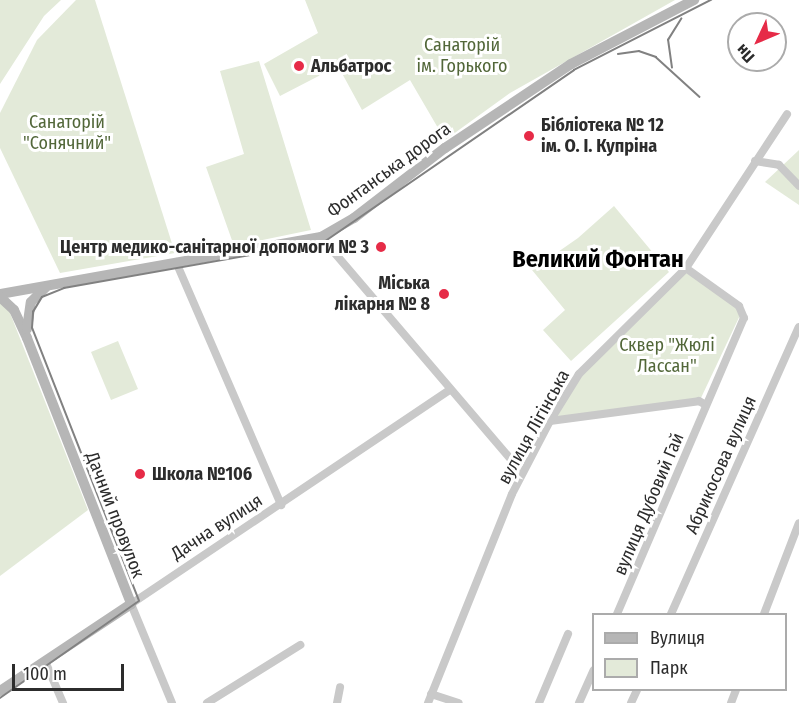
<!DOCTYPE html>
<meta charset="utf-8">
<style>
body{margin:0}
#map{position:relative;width:799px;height:703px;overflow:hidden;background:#fff;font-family:"Fira Sans Condensed",sans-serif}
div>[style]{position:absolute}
.green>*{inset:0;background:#e3ead9}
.street>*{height:8px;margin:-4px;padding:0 4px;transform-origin:4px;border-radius:4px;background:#c9c9c9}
.secondary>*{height:10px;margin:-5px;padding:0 5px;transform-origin:5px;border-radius:5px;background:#b6b6b6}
.tram>*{height:1.5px;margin:-0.75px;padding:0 0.75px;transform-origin:0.75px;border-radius:0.75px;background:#818181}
.dots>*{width:16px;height:16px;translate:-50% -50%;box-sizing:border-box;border:3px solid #fff;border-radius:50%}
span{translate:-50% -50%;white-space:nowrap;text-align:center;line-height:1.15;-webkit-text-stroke:6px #fff;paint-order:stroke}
.park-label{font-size:18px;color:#526739}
.poi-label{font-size:18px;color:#2c2c2c;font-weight:700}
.left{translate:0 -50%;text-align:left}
.right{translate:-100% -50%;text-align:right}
.street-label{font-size:18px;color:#2c2c2c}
.district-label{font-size:24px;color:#000;font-weight:700}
.legend{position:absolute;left:592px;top:613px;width:195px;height:78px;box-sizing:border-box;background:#fff;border:2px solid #ababab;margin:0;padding:8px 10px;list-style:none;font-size:18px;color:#2c2c2c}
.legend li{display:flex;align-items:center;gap:12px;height:30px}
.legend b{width:30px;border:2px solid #ababab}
.north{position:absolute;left:727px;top:12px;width:60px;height:60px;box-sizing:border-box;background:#fff;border:2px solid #ababab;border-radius:50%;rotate:226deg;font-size:16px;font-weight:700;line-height:24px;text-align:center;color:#2c2c2c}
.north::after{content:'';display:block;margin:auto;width:21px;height:27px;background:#e62b47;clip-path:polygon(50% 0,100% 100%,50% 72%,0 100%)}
.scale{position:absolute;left:12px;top:664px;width:112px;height:27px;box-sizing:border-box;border:3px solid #2c2c2c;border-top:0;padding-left:8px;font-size:18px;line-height:21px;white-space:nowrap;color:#2c2c2c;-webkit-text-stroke:4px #fff;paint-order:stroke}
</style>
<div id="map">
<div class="green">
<div style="clip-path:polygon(0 0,61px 0,44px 16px,0 84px)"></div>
<div style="clip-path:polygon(76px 0,95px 0,175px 253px,60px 273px,0 148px,0 113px,37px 40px)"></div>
<div style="clip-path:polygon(305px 0,675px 0,510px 93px,445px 140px,410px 80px,362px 110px,338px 66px,280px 96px,264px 64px,318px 33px)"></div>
<div style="clip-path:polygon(259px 61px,311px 230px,234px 246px,206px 167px,244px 154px,220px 71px)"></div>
<div style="clip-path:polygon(799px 150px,799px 205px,765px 182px)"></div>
<div style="clip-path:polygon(614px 206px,669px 272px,571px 361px,543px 330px,565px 310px,532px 270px,578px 238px)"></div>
<div style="clip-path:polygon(685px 272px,743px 309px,700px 400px,551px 422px,580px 375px)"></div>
<div style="clip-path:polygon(0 300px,8px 308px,88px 510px,0 576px)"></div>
<div style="clip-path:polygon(118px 341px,138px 389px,111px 400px,91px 352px)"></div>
</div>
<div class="street">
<div style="left:755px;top:161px;width:24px;rotate:9deg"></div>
<div style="left:779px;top:165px;width:29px;rotate:46deg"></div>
<div style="left:321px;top:237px;width:309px;rotate:49.5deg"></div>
<div style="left:176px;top:262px;width:265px;rotate:66.6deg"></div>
<div style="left:550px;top:421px;width:150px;rotate:-7.6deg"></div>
<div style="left:699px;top:401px;width:8px;rotate:30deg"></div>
<div style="left:617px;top:614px;width:322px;rotate:-66.8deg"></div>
<div style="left:744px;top:318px;width:13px;rotate:-113deg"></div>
<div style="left:739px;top:306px;width:65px;rotate:-144.4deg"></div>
<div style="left:671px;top:614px;width:314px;rotate:-66deg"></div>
<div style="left:764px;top:614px;width:97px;rotate:-69deg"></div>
<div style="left:45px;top:661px;width:46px;rotate:66.8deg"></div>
<div style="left:431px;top:694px;width:29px;rotate:18deg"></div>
<div style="left:172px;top:703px;width:107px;rotate:-112.5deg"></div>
<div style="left:131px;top:604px;width:384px;rotate:-33.9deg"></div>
<div style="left:207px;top:703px;width:110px;rotate:-31.9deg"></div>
<div style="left:337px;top:703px;width:16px;rotate:-79deg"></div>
<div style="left:428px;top:703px;width:225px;rotate:-68.1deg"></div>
<div style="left:512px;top:494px;width:82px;rotate:-62.5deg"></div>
<div style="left:550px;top:421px;width:55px;rotate:-58.3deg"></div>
<div style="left:579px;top:374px;width:151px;rotate:-44.7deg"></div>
<div style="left:686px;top:268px;width:184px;rotate:-56.7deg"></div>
<div style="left:539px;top:703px;width:75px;rotate:-67.2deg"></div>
<div style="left:579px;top:703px;width:36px;rotate:-66deg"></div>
<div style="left:631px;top:703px;width:14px;rotate:-65deg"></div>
<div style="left:731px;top:703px;width:14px;rotate:-69deg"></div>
</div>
<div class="secondary">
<div style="left:0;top:294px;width:326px;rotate:-10.1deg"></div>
<div style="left:321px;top:237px;width:38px;rotate:-30deg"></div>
<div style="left:354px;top:218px;width:115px;rotate:-37.6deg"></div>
<div style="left:445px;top:148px;width:151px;rotate:-33.7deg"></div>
<div style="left:571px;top:64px;width:139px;rotate:-27.5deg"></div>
<div style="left:0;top:297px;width:19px;rotate:43deg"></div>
<div style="left:14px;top:310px;width:31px;rotate:65deg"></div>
<div style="left:27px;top:338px;width:286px;rotate:68.6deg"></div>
<div style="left:131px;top:604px;width:157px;rotate:146.4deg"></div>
<div style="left:27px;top:329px;width:27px;rotate:-82deg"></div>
<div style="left:31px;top:302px;width:21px;rotate:-45deg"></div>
</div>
<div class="tram">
<div style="left:618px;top:54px;width:21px;rotate:-8deg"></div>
<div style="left:639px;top:51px;width:18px;rotate:19deg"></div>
<div style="left:656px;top:57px;width:59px;rotate:42.3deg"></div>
<div style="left:672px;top:68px;width:28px;rotate:-98deg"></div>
<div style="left:668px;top:40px;width:25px;rotate:-58deg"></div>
<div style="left:0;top:698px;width:169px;rotate:-34.9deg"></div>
<div style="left:139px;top:601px;width:293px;rotate:-111.4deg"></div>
<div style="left:32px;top:328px;width:16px;rotate:-86deg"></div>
<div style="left:33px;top:312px;width:17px;rotate:-59deg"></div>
<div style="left:42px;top:297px;width:24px;rotate:-22deg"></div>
<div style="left:64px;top:288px;width:264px;rotate:-10deg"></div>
<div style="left:324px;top:242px;width:303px;rotate:-34.5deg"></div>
<div style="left:574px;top:70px;width:154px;rotate:-27.1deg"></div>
</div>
<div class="dots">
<div style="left:299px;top:66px;background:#e62b47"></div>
<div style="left:529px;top:136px;background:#e62b47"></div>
<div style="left:381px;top:247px;background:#e62b47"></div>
<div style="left:444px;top:294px;background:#e62b47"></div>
<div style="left:140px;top:474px;background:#e62b47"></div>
</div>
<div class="park-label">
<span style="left:462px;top:56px">Cанаторій<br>ім. Горького</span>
<span style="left:67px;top:133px">Санаторій<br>"Сонячний"</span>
<span style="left:667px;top:356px">Сквер "Жюлі<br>Лассан"</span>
</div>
<div class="poi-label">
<span class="left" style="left:311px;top:66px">Альбатрос</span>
<span class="left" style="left:541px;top:136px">Бібліотека № 12<br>ім. О. І. Купріна</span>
<span class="right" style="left:369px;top:247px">Центр медико-санітарної допомоги № 3</span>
<span class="right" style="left:430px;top:294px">Міська<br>лікарня № 8</span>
<span class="left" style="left:152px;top:474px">Школа №106</span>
</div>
<div class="street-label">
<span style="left:389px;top:170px;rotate:-36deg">Фонтанська дорога</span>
<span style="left:534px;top:427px;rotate:-61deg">вулиця Лігінська</span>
<span style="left:721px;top:465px;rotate:-66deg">Абрикосова вулиця</span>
<span style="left:649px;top:504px;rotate:-67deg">вулиця Дубовий Гай</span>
<span style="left:115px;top:515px;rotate:69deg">Дачний провулок</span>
<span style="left:217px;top:527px;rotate:-33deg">Дачна вулиця</span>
</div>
<div class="district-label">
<span style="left:598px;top:260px">Великий Фонтан</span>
</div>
<ul class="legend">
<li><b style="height:8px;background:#b6b6b6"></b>Вулиця</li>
<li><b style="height:16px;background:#e3ead9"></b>Парк</li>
</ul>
<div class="north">Пн</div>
<div class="scale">100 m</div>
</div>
